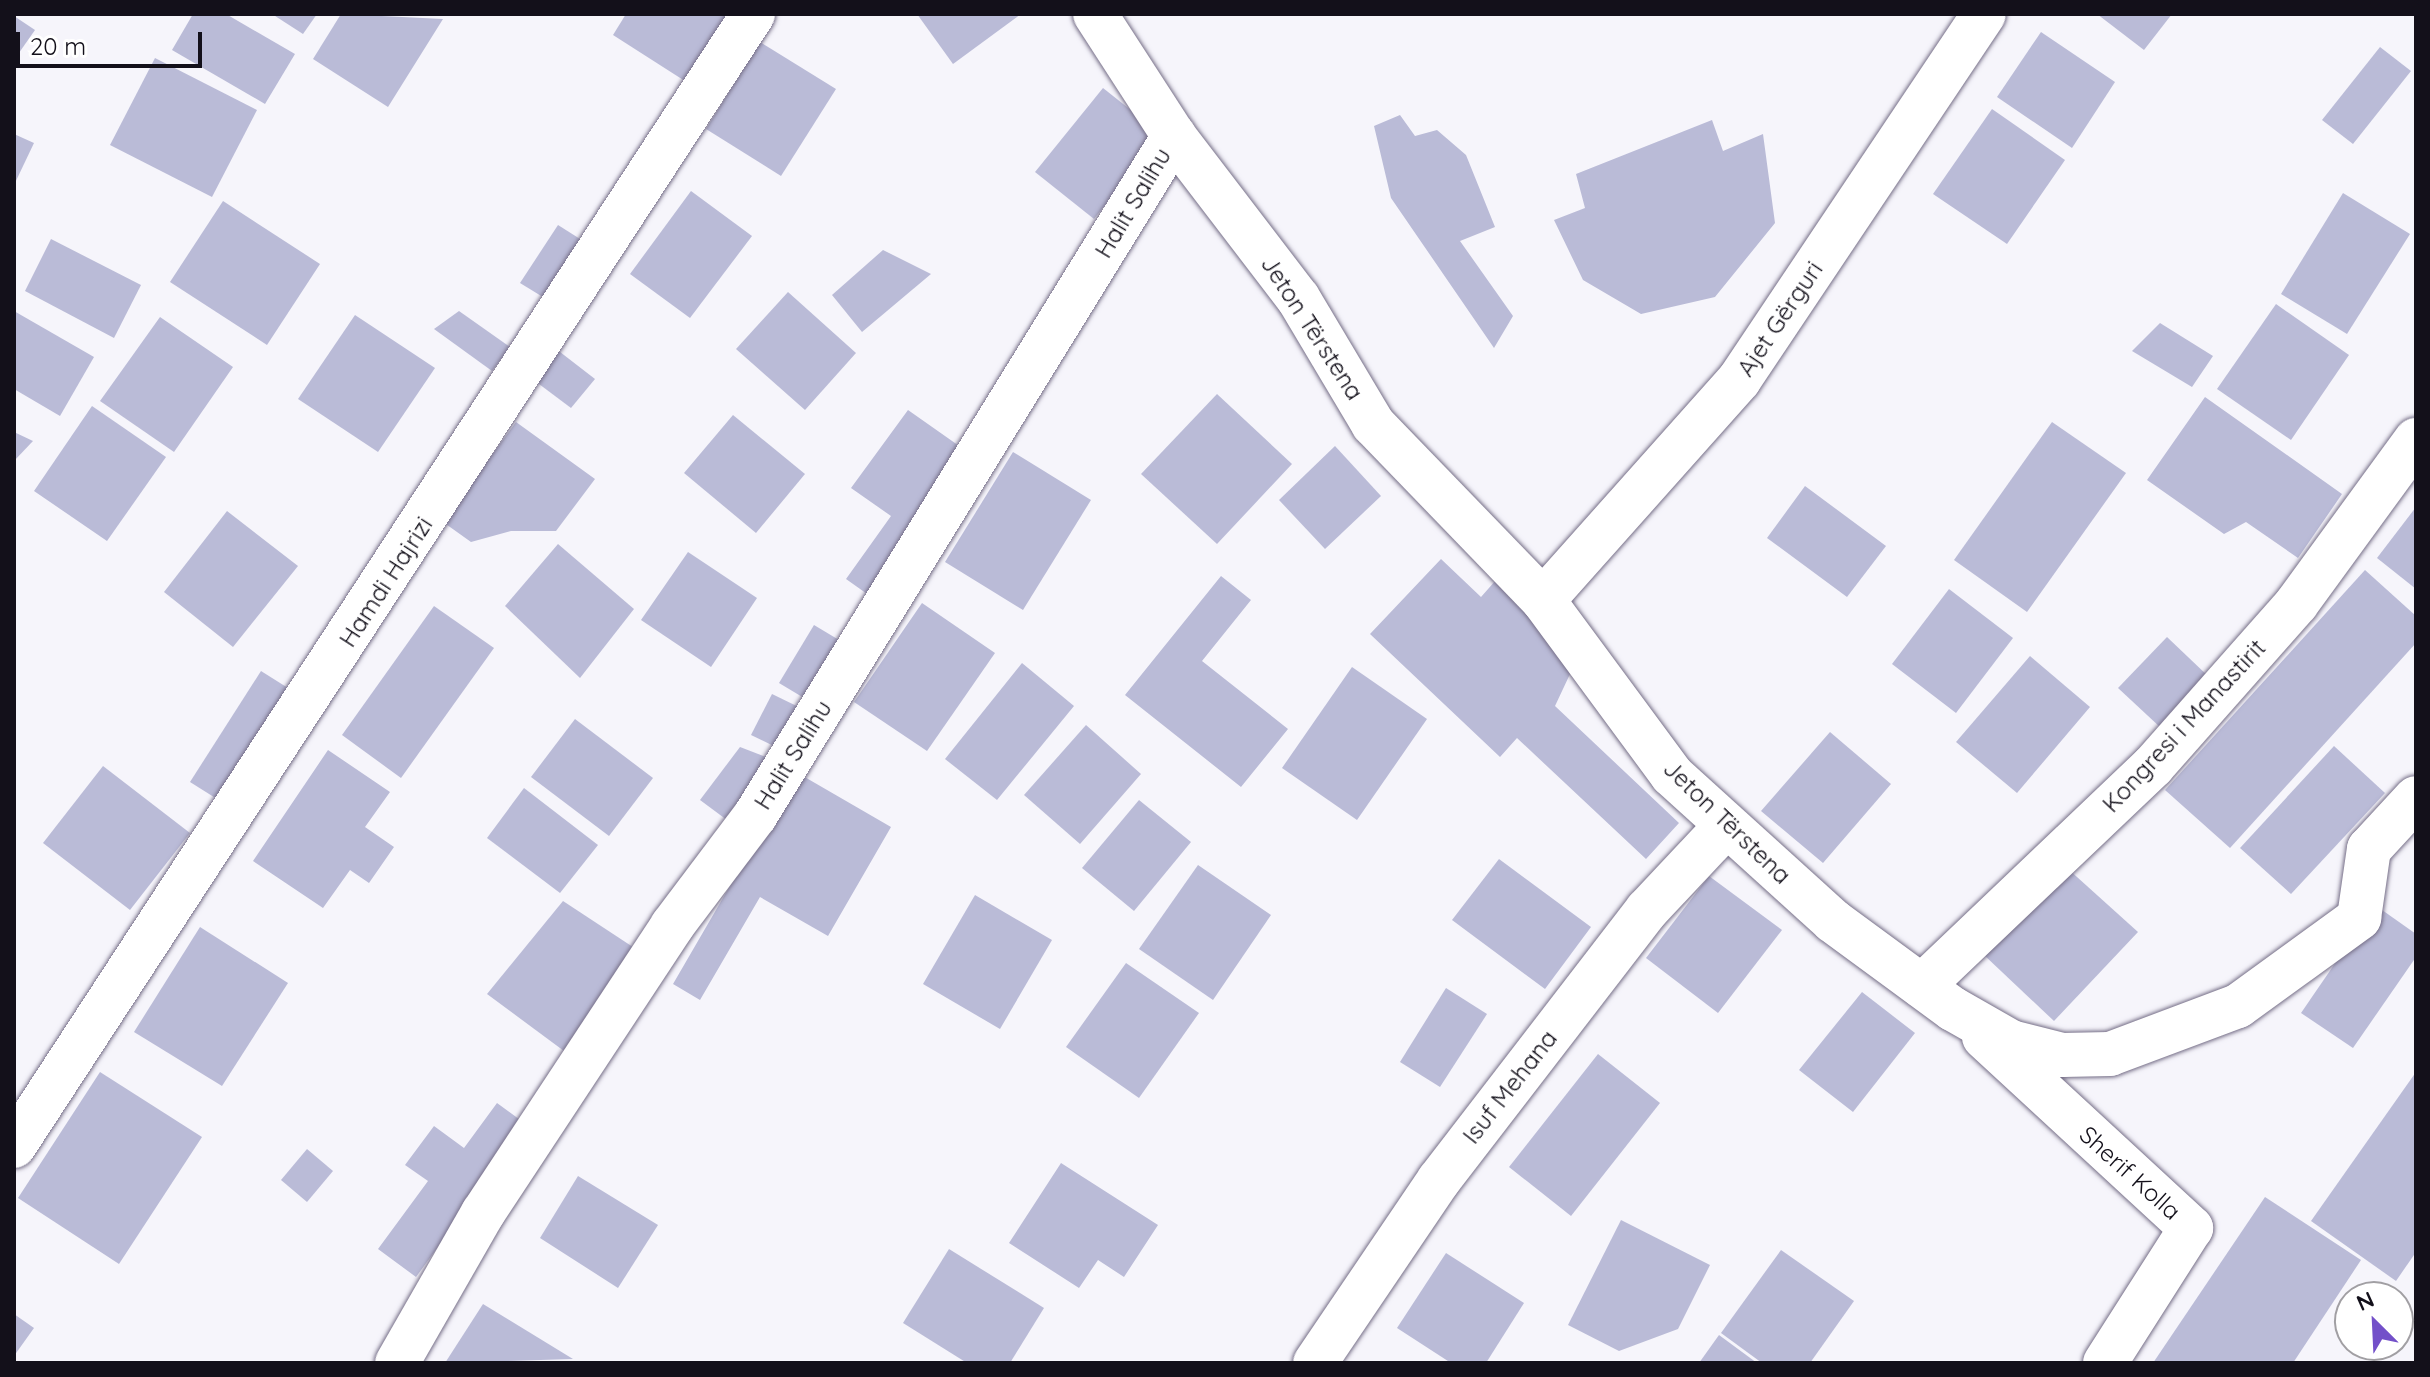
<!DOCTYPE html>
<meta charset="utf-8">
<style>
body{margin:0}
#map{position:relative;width:2430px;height:1377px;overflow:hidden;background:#f6f5fb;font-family:Quicksand,sans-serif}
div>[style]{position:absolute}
.building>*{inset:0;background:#babbd7}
.roads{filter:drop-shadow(0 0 2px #756e87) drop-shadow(0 0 2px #756e87)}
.minor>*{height:44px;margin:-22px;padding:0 22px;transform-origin:22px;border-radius:22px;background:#fff}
span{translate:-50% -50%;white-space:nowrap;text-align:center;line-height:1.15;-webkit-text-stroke:8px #fff;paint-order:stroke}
.street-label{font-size:24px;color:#13101a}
.frame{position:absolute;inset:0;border:16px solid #13101a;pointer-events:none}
.north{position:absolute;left:2334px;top:1281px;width:80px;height:80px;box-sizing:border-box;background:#fff;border:2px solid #a19fa3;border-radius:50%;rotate:336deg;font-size:22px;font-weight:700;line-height:32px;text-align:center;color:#13101a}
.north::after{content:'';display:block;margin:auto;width:28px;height:36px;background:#7350c9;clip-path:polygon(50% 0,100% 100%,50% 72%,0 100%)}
.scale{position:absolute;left:16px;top:32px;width:186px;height:36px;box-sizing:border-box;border:4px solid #13101a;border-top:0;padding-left:10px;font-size:24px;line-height:28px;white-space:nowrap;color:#13101a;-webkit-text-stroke:6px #fff;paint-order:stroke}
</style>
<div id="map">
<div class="building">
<div style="clip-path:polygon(193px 14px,226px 14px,295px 54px,265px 104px,172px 50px)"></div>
<div style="clip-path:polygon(272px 14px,317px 14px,303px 34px)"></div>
<div style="clip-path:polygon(341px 14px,443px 19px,388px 107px,313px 59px)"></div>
<div style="clip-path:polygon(626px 14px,732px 14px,688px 83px,613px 35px)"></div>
<div style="clip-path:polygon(917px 14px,1021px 14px,953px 64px)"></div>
<div style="clip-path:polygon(2097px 14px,2172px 14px,2144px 50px)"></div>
<div style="clip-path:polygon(14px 16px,35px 30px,14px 60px)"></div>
<div style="clip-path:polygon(2041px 32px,2115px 82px,2072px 148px,1997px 97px)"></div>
<div style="clip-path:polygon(760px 42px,836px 89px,781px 176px,706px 129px)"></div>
<div style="clip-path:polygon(2380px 47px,2411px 71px,2353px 144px,2322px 120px)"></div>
<div style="clip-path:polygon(155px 58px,257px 110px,212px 197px,110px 145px)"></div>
<div style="clip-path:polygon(1103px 88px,1161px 134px,1094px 219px,1035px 172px)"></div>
<div style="clip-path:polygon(1992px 109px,2065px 160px,2007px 244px,1933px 194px)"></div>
<div style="clip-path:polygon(1400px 115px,1415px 136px,1437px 130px,1466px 155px,1495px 227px,1460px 241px,1513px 316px,1494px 348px,1391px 198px,1374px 126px)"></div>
<div style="clip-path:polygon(1712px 120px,1723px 151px,1763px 134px,1775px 223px,1715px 297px,1641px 314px,1583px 280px,1554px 220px,1585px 208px,1576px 174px)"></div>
<div style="clip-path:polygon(14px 134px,34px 143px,14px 185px)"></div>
<div style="clip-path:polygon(691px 191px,752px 236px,690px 318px,630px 274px)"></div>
<div style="clip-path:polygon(2343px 193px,2410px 234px,2347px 334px,2281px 294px)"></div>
<div style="clip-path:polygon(223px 201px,320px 264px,267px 345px,170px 282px)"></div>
<div style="clip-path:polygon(558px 225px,588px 244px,551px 302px,520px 283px)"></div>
<div style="clip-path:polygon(51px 239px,141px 285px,114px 338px,25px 291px)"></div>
<div style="clip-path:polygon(883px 250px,931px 274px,862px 332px,832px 295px)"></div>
<div style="clip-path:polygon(788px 292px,856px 353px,805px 410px,736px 349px)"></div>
<div style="clip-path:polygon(2276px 304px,2349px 355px,2291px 440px,2217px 389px)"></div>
<div style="clip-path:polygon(14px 311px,94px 357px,60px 416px,14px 389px)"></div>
<div style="clip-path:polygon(459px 311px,510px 347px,492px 371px,434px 329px)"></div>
<div style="clip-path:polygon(355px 315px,435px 368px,378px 452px,298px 399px)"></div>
<div style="clip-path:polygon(160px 317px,233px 367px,174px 452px,100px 401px)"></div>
<div style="clip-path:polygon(2160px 323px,2213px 356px,2192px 387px,2132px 351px)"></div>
<div style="clip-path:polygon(551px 345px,595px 379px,571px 408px,527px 375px)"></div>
<div style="clip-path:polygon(1217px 394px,1292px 464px,1217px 544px,1141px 474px)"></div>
<div style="clip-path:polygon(2205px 397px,2342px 494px,2298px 558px,2246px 522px,2224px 534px,2147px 480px)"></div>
<div style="clip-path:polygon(92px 406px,166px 457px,107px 541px,34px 491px)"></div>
<div style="clip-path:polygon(908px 410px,972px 455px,870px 596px,846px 579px,891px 516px,851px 488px)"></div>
<div style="clip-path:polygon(733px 415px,805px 474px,756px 533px,684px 473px)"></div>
<div style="clip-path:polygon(516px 422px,595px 479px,556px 531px,511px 531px,471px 542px,443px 522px)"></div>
<div style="clip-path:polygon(2052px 422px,2126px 473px,2027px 612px,1954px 560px)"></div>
<div style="clip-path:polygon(14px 432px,33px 441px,14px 461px)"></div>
<div style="clip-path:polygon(1335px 446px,1381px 496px,1325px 549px,1279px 500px)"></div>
<div style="clip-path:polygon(1013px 452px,1091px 500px,1023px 610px,945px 562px)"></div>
<div style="clip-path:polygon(1805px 486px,1886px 546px,1847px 597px,1767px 538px)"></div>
<div style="clip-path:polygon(2416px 507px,2416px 589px,2377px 558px)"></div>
<div style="clip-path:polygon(227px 511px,298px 566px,233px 647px,164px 592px)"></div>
<div style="clip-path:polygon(558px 544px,634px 609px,580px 678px,505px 606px)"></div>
<div style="clip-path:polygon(688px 552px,757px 598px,711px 667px,641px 620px)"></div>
<div style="clip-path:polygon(1441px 559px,1481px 597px,1496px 580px,1578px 657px,1555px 706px,1679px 823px,1646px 859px,1517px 738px,1500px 757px,1370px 634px)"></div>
<div style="clip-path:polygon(2365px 570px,2416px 616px,2416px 643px,2230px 848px,2165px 790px)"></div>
<div style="clip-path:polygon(1221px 576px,1251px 600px,1202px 661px,1288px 729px,1241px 787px,1125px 695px)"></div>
<div style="clip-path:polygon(1949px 589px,2013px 638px,1956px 713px,1892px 664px)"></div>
<div style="clip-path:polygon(922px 603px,995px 653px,927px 751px,854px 702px)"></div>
<div style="clip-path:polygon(434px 606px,494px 648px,401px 778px,342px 735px)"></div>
<div style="clip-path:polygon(814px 625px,844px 643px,809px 701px,779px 683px)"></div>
<div style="clip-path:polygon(2167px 637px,2209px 677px,2161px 728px,2118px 688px)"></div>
<div style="clip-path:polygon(2030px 656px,2090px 707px,2017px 793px,1956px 742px)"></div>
<div style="clip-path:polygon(1022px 663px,1074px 706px,997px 800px,945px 759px)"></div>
<div style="clip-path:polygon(1352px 667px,1427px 719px,1357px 820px,1282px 768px)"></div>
<div style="clip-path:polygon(261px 671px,288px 688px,217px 799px,190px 782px)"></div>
<div style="clip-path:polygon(772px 694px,809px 712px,788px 753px,751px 735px)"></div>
<div style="clip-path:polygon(575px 719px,653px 778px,609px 836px,531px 777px)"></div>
<div style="clip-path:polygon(1086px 725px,1141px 774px,1080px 844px,1024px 795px)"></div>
<div style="clip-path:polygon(1830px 732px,1891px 784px,1823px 863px,1761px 811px)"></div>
<div style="clip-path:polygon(2334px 746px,2385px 793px,2291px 894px,2240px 848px)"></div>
<div style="clip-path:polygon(740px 747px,779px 762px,731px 823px,700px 800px)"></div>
<div style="clip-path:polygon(328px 750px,390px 792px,365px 827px,394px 847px,369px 883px,350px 870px,323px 908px,253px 861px)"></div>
<div style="clip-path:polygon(103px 766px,190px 833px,130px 910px,43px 843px)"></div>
<div style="clip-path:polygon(796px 772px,891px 827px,828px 936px,760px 897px,700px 1000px,673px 984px)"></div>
<div style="clip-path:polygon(524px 788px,598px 845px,560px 893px,487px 838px)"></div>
<div style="clip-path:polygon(1139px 800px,1191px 842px,1134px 911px,1082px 868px)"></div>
<div style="clip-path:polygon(1499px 859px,1591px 927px,1545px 989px,1452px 920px)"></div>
<div style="clip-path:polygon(1198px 865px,1271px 915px,1213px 1000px,1139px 949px)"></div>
<div style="clip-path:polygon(2067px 868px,2138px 932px,2054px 1021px,1984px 955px)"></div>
<div style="clip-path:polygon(1709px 876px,1782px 930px,1718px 1013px,1646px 958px)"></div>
<div style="clip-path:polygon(975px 895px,1052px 940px,1000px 1029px,923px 984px)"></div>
<div style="clip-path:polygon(563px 901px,639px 951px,564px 1051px,487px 994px)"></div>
<div style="clip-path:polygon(2375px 905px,2416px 934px,2416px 957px,2353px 1048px,2301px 1013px)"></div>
<div style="clip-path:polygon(200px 927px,288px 983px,222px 1086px,134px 1032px)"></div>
<div style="clip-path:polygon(1126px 963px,1199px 1013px,1139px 1098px,1066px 1047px)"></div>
<div style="clip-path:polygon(1446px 988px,1487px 1014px,1440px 1087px,1400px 1062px)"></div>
<div style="clip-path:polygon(1862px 992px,1915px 1033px,1853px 1112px,1799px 1070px)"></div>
<div style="clip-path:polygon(1598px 1054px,1660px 1103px,1571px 1216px,1509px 1167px)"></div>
<div style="clip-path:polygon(100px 1072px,202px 1137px,119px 1264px,18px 1198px)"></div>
<div style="clip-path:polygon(2416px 1072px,2416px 1252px,2396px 1281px,2311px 1221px)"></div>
<div style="clip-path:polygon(497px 1103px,527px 1125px,416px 1277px,378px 1249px,428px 1181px,405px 1165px,434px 1126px,464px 1148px)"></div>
<div style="clip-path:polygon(307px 1149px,333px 1171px,307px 1202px,281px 1180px)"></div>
<div style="clip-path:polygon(1061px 1163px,1158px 1225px,1124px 1277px,1098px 1260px,1079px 1288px,1009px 1243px)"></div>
<div style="clip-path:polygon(578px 1176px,658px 1225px,618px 1288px,540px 1238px)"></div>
<div style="clip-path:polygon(2265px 1197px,2361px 1260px,2293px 1363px,2153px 1363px)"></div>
<div style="clip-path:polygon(1621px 1220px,1710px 1265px,1678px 1329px,1619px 1351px,1568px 1325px)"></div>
<div style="clip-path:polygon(949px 1249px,1044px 1308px,1010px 1363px,967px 1363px,903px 1323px)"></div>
<div style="clip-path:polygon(1781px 1250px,1854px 1301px,1810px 1363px,1762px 1363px,1721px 1333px)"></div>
<div style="clip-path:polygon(1446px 1253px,1524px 1303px,1486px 1363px,1451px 1363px,1397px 1328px)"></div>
<div style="clip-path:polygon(483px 1304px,573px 1359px,445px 1363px)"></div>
<div style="clip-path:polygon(14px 1314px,34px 1328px,14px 1356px)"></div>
<div style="clip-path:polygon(1719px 1335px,1757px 1363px,1699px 1363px)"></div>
</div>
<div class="roads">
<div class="minor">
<div style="left:1095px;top:14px;width:145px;rotate:57.1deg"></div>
<div style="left:1174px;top:136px;width:204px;rotate:52.6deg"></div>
<div style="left:1298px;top:298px;width:147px;rotate:59.2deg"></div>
<div style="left:1373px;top:424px;width:245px;rotate:46deg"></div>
<div style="left:1543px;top:600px;width:217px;rotate:53.6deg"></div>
<div style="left:1672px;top:775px;width:217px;rotate:42.2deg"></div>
<div style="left:1833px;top:921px;width:149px;rotate:36.3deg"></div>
<div style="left:1953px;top:1009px;width:67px;rotate:29.6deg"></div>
<div style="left:2011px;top:1042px;width:53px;rotate:14.3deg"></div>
<div style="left:2062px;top:1055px;width:48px;rotate:-1.2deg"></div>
<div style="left:2110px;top:1054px;width:137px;rotate:-20.6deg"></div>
<div style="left:2238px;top:1006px;width:150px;rotate:-36deg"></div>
<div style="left:2359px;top:918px;width:70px;rotate:-81.8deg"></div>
<div style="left:2369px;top:849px;width:69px;rotate:-47.3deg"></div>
<div style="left:1543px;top:600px;width:295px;rotate:-48.3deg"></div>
<div style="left:1739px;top:380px;width:440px;rotate:-56.2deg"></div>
<div style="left:1922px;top:986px;width:319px;rotate:-43.6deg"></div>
<div style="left:2153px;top:766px;width:217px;rotate:-48.5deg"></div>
<div style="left:2297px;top:603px;width:202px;rotate:-53.9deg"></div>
<div style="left:1984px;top:1037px;width:282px;rotate:42.7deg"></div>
<div style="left:2191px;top:1228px;width:160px;rotate:122.5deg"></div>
<div style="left:14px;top:1146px;width:1352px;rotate:-56.86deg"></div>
<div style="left:397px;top:1363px;width:173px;rotate:-60.2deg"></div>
<div style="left:483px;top:1213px;width:344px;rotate:-56.6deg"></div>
<div style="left:672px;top:926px;width:138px;rotate:-53deg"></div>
<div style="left:755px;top:816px;width:799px;rotate:-58.36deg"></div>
<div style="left:1315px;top:1363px;width:221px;rotate:-55.9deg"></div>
<div style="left:1439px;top:1180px;width:341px;rotate:-52.4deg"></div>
<div style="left:1647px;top:910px;width:114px;rotate:-46.8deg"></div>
</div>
</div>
<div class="street-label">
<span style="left:1133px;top:203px;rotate:-59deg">Halit Salihu</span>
<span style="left:1780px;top:319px;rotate:-56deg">Ajet Gërguri</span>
<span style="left:1312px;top:328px;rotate:57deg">Jeton Tërstena</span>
<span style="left:386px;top:582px;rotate:-57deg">Hamdi Hajrizi</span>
<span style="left:2184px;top:726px;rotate:-47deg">Kongresi i Manastirit</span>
<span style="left:793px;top:755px;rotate:-58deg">Halit Salihu</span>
<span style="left:1727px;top:822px;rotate:44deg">Jeton Tërstena</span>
<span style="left:1510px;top:1087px;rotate:-52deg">Isuf Mehana</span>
<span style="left:2130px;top:1173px;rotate:42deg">Sherif Kolla</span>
</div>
<div class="frame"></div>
<div class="north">N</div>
<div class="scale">20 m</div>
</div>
